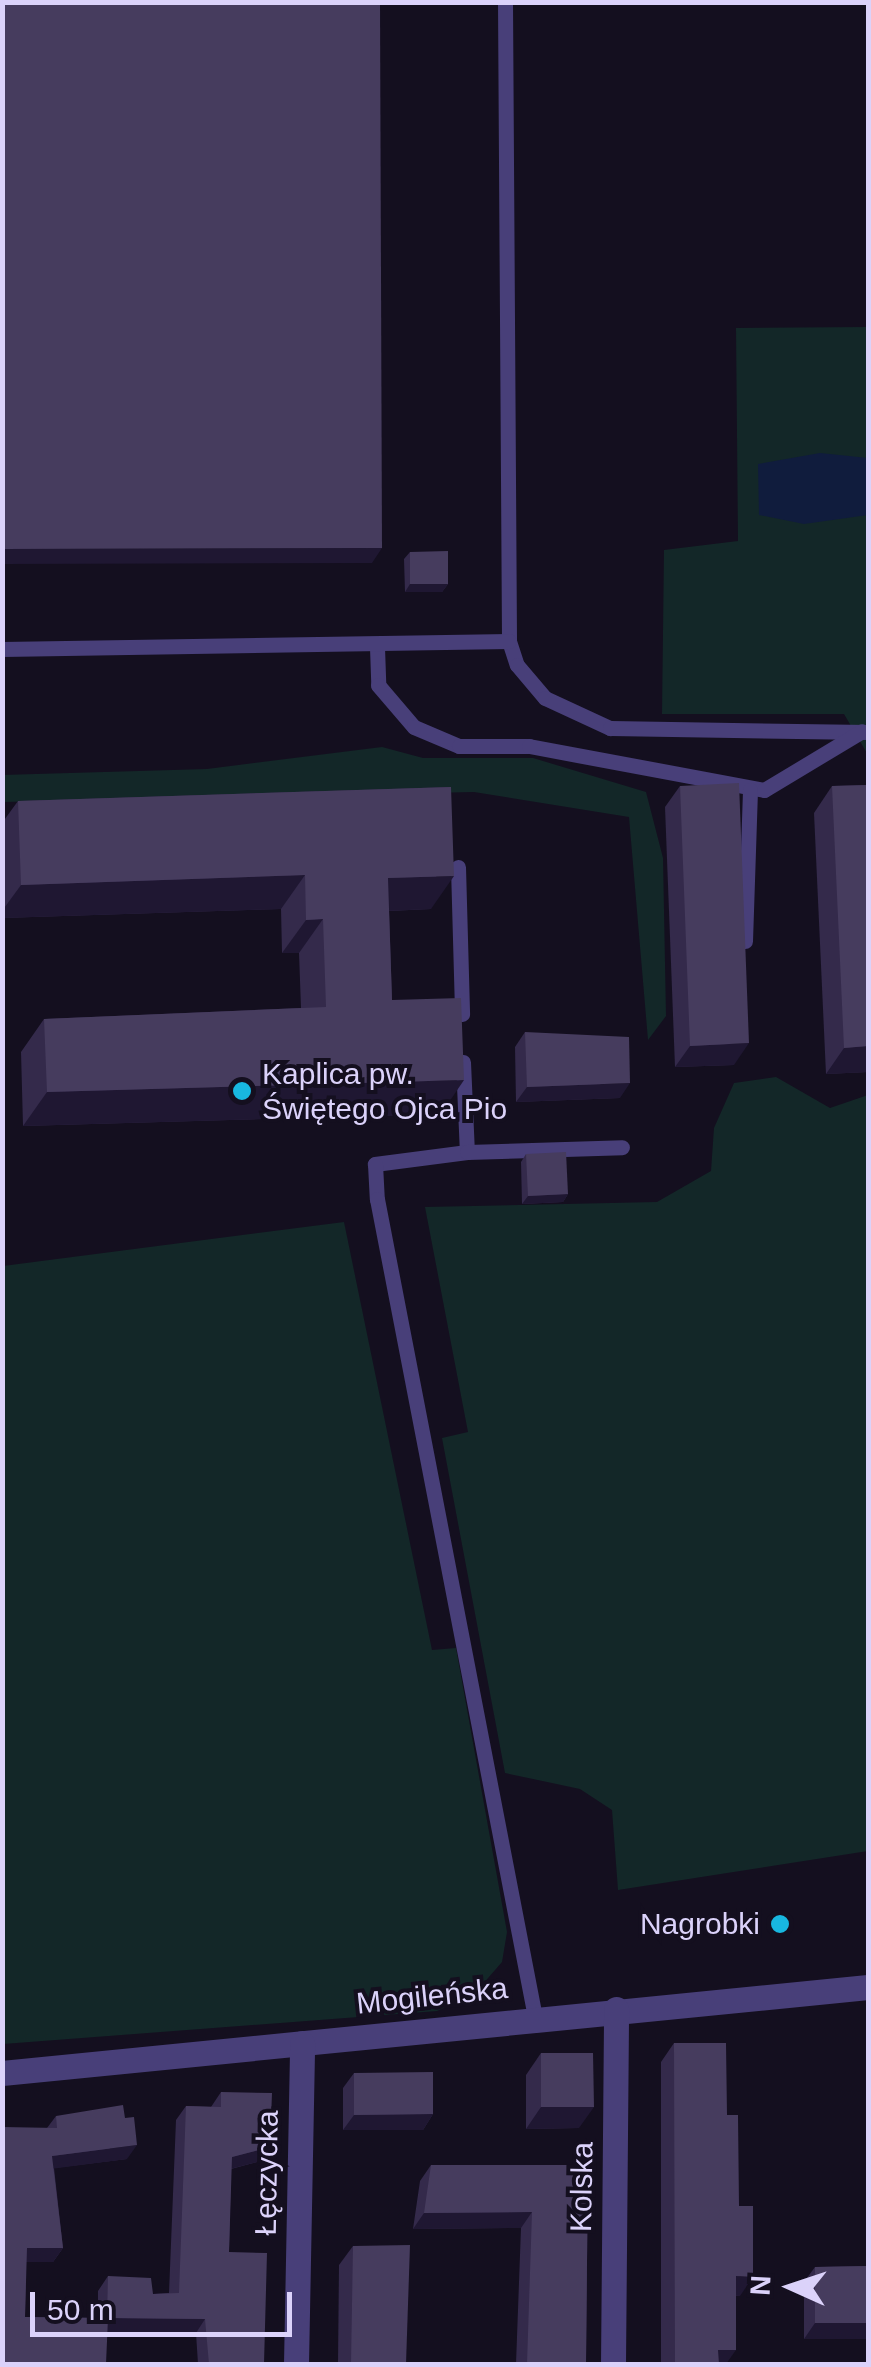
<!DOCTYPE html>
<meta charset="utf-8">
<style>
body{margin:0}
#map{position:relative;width:871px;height:2367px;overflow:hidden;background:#140f1f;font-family:Arial,sans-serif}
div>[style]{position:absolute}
.green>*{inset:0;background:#132728}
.water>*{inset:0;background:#101c3d}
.service>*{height:15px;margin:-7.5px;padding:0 7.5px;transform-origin:7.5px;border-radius:7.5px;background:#483f79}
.minor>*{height:25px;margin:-12.5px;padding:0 12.5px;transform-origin:12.5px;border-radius:12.5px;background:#483f79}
.wall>*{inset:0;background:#342a4b}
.shaded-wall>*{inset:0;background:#1f1732}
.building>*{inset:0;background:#463c5e}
.dots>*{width:28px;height:28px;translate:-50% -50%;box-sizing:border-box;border:5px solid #140f1f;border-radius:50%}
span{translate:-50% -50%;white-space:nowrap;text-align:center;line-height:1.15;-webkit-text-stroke:8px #140f1f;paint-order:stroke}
.poi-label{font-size:30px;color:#dbd2fa}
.left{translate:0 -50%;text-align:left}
.right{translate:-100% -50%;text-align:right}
.street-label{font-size:30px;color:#dbd2fa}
.frame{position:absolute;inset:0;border:5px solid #dbd2fa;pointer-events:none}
.north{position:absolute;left:741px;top:2237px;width:100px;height:100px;-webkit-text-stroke:8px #140f1f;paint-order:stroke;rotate:273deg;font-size:28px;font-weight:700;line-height:40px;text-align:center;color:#dbd2fa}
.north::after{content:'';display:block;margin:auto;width:35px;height:45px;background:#dbd2fa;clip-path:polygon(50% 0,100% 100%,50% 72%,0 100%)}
.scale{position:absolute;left:30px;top:2292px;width:262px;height:45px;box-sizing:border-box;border:5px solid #dbd2fa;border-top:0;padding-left:12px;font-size:30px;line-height:35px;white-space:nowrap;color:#dbd2fa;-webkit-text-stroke:8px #140f1f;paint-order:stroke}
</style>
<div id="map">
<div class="green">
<div style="clip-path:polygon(868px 327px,868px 755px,844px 714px,662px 714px,664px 550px,738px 541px,736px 328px)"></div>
<div style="clip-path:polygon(382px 747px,423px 758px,533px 758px,646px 792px,663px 858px,666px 1016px,648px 1040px,629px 817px,474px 792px,3px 802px,2px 775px,207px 769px)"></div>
<div style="clip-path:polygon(776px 1077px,830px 1108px,868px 1095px,868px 1851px,618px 1890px,612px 1810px,580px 1789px,505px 1773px,442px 1438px,468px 1432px,425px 1207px,657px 1202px,711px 1171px,714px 1128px,734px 1083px)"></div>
<div style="clip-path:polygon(344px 1222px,432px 1650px,456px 1648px,507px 1932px,502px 1962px,475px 1993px,437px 2011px,3px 2044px,3px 1266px)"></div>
</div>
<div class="water">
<div style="clip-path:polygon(820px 453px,868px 458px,868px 515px,804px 524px,759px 515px,758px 464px)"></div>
</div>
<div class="service">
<div style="left:505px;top:2px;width:639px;rotate:89.64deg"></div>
<div style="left:509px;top:641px;width:25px;rotate:72deg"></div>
<div style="left:517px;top:665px;width:43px;rotate:49.7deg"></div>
<div style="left:545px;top:698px;width:72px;rotate:24.8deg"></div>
<div style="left:610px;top:728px;width:258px;rotate:0.9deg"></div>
<div style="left:377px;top:647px;width:38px;rotate:88deg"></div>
<div style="left:378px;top:685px;width:55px;rotate:49.4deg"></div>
<div style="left:414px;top:727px;width:49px;rotate:22.9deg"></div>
<div style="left:459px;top:746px;width:70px"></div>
<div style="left:529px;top:746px;width:239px;rotate:10.6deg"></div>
<div style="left:764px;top:790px;width:114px;rotate:-31deg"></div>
<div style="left:2px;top:649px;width:507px;rotate:-0.9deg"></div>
<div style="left:458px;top:867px;width:147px;rotate:88.4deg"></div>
<div style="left:745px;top:941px;width:151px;rotate:-88.1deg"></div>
<div style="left:463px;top:1062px;width:90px;rotate:87.5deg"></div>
<div style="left:467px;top:1152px;width:93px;rotate:172.6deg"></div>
<div style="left:375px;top:1164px;width:35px;rotate:87deg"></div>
<div style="left:377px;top:1199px;width:833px;rotate:79.07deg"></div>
<div style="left:467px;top:1152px;width:155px;rotate:-1.8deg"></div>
</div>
<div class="minor">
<div style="left:2px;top:2073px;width:870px;rotate:-5.67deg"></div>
<div style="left:296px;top:2364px;width:321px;rotate:-88.9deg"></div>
<div style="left:613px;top:2364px;width:355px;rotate:-89.5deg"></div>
</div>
<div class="wall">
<div style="clip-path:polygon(410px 552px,448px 584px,442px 592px,405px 592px,404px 559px)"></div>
<div style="clip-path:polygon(868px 785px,868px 1072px,826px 1074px,814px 813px,832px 786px)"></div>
<div style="clip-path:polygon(680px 786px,734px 1065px,675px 1067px,665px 807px)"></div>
<div style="clip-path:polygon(451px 787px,431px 909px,389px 911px,392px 1000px,441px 1114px,23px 1126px,21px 1052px,44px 1019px,301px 1008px,299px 953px,282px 953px,281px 909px,2px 918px,2px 823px,18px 801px)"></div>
<div style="clip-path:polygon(525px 1032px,620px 1098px,516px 1102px,515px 1047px)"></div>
<div style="clip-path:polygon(526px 1154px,568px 1194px,563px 1202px,522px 1204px,521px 1162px)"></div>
<div style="clip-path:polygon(674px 2043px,727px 2115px,740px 2296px,736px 2296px,726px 2364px,661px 2364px,661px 2062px)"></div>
<div style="clip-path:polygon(541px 2053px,579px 2128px,526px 2129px,526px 2075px)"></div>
<div style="clip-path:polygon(354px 2073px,433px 2114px,423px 2130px,343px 2130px,343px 2088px)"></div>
<div style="clip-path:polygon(221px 2092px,270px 2147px,261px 2161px,231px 2169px,229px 2252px,264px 2364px,198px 2364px,196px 2333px,107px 2332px,2px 2364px,47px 2128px,56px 2116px,127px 2159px,54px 2168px,63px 2248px,53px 2262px,26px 2262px,25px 2317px,98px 2318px,98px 2291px,108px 2276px,153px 2294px,169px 2293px,176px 2120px,186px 2106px,211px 2107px)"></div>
<div style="clip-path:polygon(431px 2165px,588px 2165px,586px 2364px,516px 2364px,521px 2228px,413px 2229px,420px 2181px)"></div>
<div style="clip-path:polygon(353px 2246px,406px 2364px,338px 2364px,339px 2265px)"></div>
<div style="clip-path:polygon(868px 2266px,868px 2339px,804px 2339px,804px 2282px,815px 2267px)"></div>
</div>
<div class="shaded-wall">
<div style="clip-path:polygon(382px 548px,372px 563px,2px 564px,2px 549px)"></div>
<div style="clip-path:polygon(410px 584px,448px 584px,442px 592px,405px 592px)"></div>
<div style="clip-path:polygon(305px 875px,281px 909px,2px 918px,2px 911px,21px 885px)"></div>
<div style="clip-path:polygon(454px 876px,431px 909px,364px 912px,388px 878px)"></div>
<div style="clip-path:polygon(323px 919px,299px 953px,282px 953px,306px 920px)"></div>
<div style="clip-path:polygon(749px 1043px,734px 1065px,675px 1067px,690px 1046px)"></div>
<div style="clip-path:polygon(868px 1046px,868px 1072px,826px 1074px,844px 1048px)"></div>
<div style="clip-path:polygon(464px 1080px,441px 1114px,23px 1126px,47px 1092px)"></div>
<div style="clip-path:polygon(630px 1083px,620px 1098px,516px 1102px,527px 1087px)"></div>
<div style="clip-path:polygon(568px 1194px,563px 1202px,522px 1204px,528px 1196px)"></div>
<div style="clip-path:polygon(541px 2107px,594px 2107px,579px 2128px,526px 2129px)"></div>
<div style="clip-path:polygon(433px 2114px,423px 2130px,343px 2130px,354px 2115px)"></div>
<div style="clip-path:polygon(137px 2145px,127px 2159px,43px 2170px,52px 2156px)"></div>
<div style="clip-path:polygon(270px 2147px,261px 2161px,222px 2171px,232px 2157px)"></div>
<div style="clip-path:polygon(532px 2212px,521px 2228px,413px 2229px,424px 2213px)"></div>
<div style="clip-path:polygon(27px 2248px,63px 2248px,53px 2262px,17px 2262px)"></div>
<div style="clip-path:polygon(736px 2276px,753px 2277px,740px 2296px,722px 2295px)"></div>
<div style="clip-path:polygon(108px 2318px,205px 2319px,196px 2333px,98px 2332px)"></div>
<div style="clip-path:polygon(815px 2323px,868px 2323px,868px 2339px,804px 2339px)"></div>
<div style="clip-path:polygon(718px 2350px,736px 2350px,726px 2364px,708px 2364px)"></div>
</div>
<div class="building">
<div style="clip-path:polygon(2px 2px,380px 2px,382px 548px,2px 549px)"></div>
<div style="clip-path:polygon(448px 551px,448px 584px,410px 584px,410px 552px)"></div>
<div style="clip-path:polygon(739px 783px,749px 1043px,690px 1046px,680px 786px)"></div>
<div style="clip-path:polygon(868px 785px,868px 1046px,844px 1048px,832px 786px)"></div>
<div style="clip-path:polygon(451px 787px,454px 876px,388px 878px,392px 1000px,461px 998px,464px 1080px,47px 1092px,44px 1019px,326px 1007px,323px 919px,306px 920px,305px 875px,21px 885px,18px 801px)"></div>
<div style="clip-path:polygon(525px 1032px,629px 1037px,630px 1083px,527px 1087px)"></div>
<div style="clip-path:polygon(566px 1152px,568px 1194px,528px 1196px,526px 1154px)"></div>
<div style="clip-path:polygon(674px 2043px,726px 2043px,727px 2115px,738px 2115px,739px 2206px,753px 2206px,753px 2277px,736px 2276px,736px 2350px,718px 2350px,719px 2364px,675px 2364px)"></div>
<div style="clip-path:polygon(541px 2053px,593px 2053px,594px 2107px,541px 2107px)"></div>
<div style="clip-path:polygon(433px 2072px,433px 2114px,354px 2115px,354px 2073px)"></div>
<div style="clip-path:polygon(221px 2092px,272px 2093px,270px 2147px,232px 2157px,229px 2252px,267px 2253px,264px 2364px,209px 2364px,205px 2319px,108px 2318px,106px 2364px,2px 2364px,2px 2127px,57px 2128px,56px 2116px,123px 2105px,125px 2118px,134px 2117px,137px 2145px,52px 2156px,63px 2248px,27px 2248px,25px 2317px,107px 2318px,108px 2276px,151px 2278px,153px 2294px,179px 2293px,186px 2106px,221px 2107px)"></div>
<div style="clip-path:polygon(431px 2165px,588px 2165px,586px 2364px,527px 2364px,532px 2212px,424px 2213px)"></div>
<div style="clip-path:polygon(410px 2245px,406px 2364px,351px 2364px,353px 2246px)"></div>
<div style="clip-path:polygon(868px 2266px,868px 2323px,815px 2323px,815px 2267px)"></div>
</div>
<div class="dots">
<div style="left:242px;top:1091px;background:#18b7e0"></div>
<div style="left:780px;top:1924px;background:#18b7e0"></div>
</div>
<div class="poi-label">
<span class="left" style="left:262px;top:1091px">Kaplica pw.<br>Świętego Ojca Pio</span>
<span class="right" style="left:760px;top:1924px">Nagrobki</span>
</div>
<div class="street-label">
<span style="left:432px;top:1996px;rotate:-6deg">Mogileńska</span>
<span style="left:267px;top:2173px;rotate:-89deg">Łęczycka</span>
<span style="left:582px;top:2187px;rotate:-89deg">Kolska</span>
</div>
<div class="frame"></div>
<div class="north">N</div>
<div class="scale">50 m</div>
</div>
